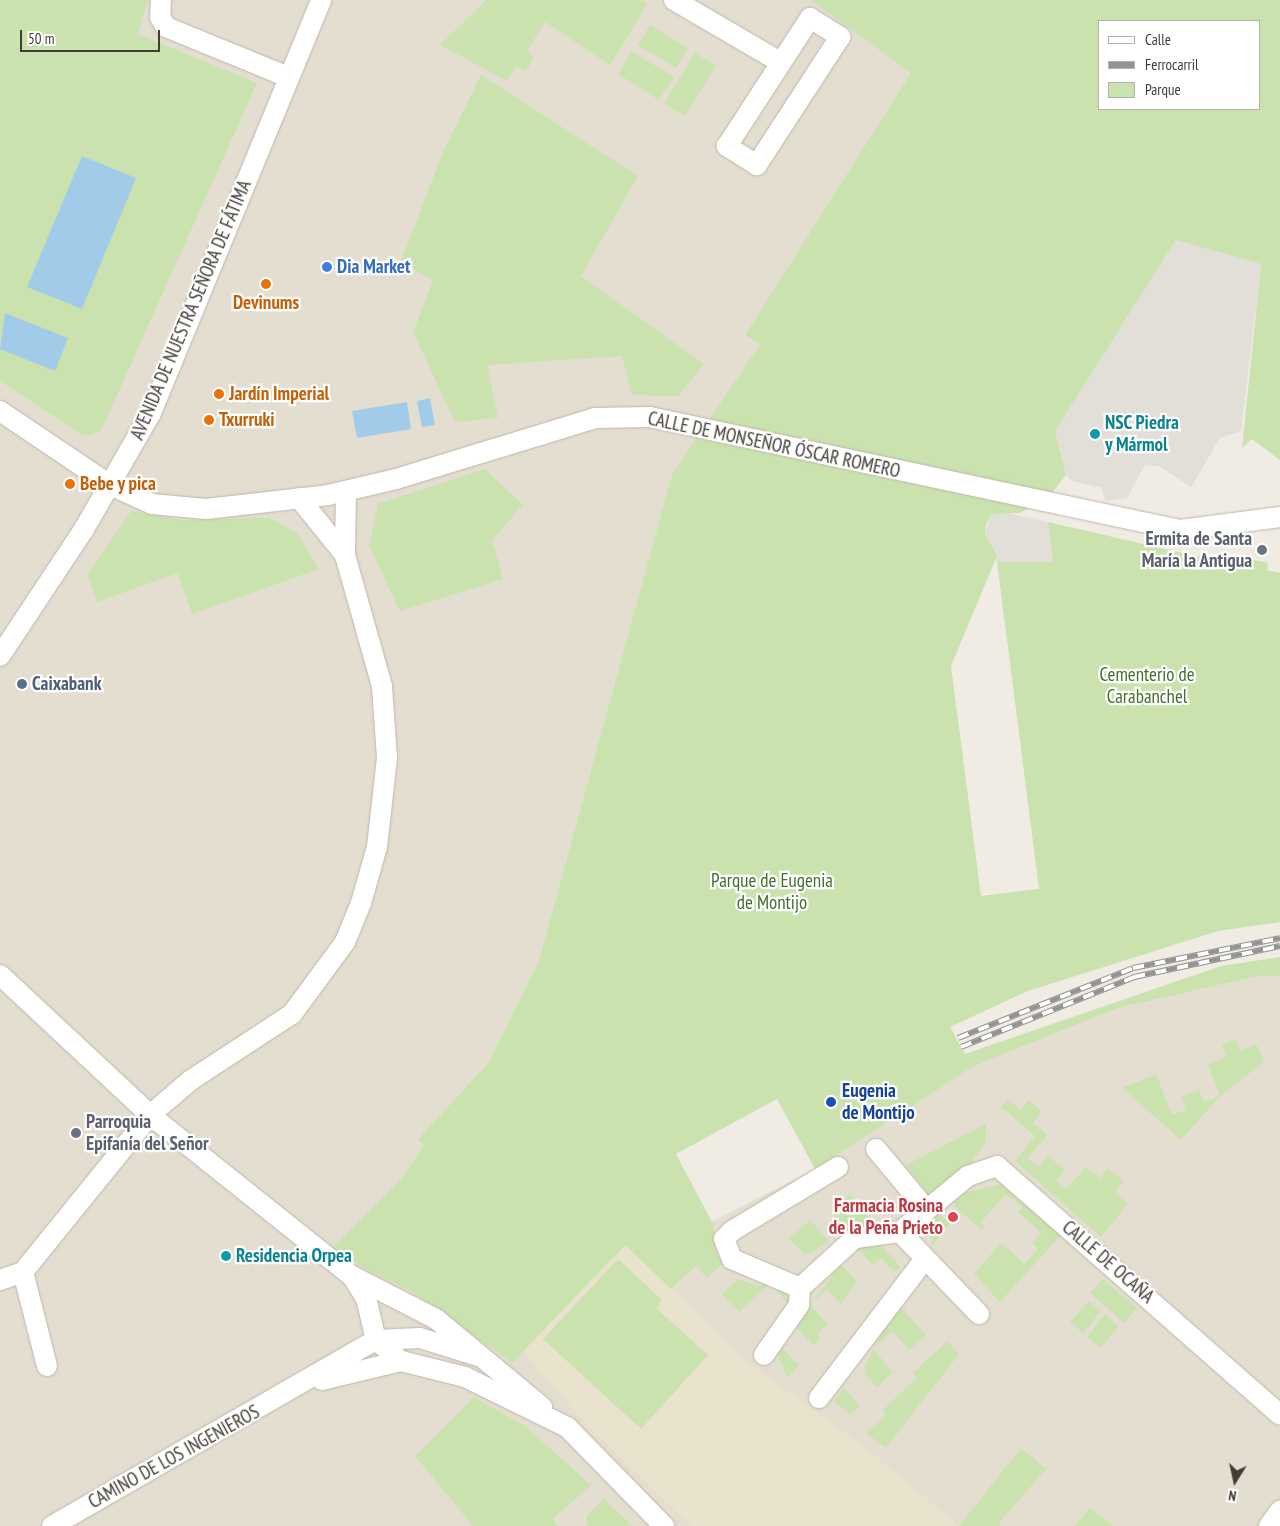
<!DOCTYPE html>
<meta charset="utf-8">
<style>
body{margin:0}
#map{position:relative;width:1280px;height:1526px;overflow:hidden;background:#f0ece3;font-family:"PT Sans Narrow",sans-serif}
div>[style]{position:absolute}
.residential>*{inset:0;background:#e4ded1}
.industrial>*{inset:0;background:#e2ded8}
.education>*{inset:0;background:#e9e2cd}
.green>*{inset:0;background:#cae2ae}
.water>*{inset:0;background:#a2cbea}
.roads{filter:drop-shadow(0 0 1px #beb7a9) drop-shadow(0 0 1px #beb7a9)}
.minor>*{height:20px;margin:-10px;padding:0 10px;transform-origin:10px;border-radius:10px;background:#fff}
.rail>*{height:5.5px;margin-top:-2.75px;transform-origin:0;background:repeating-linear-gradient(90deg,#fff 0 11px,#939393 0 22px);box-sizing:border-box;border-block:1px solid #939393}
.dots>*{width:14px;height:14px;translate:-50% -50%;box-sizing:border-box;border:2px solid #fff;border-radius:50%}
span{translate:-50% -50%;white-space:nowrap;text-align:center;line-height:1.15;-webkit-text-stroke:4.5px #fff;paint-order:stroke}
.shop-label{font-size:19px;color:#366cbe;font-weight:700}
.left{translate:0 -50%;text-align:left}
.food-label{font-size:19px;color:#c56008;font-weight:700}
.street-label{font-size:19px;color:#413c34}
.culture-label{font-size:19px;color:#0d838f;font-weight:700}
.worship-label{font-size:19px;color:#5b616d;font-weight:700}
.right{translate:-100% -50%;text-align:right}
.park-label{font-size:19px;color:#446e2c}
.service-label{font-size:19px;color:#4e5e75;font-weight:700}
.transit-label{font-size:19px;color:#164399;font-weight:700}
.health-label{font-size:19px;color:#be3a42;font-weight:700}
.legend{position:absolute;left:1098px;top:20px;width:162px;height:90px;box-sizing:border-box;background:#fff;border:1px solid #b3b1ae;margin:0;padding:6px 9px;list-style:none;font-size:15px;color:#413c34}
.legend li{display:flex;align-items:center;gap:10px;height:25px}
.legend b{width:25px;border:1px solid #b3b1ae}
.north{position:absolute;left:1210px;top:1456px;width:50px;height:50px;-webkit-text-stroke:4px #fff;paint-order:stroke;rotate:190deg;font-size:14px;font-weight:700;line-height:20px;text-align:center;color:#413c34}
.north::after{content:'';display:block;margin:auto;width:18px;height:22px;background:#413c34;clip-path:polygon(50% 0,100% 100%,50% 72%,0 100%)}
.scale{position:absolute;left:20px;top:30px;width:140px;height:22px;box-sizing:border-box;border:2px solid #413c34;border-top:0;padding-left:6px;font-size:15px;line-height:18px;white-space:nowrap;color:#413c34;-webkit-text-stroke:4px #fff;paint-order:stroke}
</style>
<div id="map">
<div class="residential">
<div style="clip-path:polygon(0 0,959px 0,745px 335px,760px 344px,672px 474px,539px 960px,458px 1122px,628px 1236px,705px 1225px,815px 1169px,904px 1102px,972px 1067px,1118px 1008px,1259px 976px,1280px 976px,1280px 1526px,0 1526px)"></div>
</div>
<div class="industrial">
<div style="clip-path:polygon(1176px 240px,1261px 264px,1241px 431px,1220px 438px,1191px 487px,1159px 466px,1145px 465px,1127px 498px,1105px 501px,1102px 488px,1072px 481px,1066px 475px,1055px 431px)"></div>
<div style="clip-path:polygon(1003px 512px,1048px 522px,1053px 562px,997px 562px,985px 534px,992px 514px)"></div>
</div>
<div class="education">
<div style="clip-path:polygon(625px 1244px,748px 1363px,869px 1451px,959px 1526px,691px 1526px,586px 1424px,523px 1351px)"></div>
</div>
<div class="green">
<div style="clip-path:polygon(0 0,148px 0,138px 34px,257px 83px,101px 431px,84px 436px,0 381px)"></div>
<div style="clip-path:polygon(486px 0,642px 0,647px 4px,610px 65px,545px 22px,527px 51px,534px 58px,526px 71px,516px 66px,507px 81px,440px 45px)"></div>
<div style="clip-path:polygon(evenodd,811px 0,1280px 0,1280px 460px,1252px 439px,1242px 448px,1261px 264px,1176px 240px,1055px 431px,1066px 475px,1045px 502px,1019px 513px,992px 514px,986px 525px,985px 534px,997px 556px,951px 666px,981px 896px,1039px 889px,997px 562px,1053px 562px,1048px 522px,1243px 567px,1246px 558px,1268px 563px,1267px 570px,1280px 573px,1280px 922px,1218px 931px,1028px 991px,950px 1027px,965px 1054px,1221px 966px,1280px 957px,1280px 976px,1259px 976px,1118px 1008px,972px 1067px,815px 1169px,777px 1099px,676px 1154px,713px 1224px,716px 1253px,724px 1262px,707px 1278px,696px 1266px,671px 1289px,625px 1245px,512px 1363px,415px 1293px,363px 1268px,334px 1246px,400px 1180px,424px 1146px,418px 1139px,487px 1065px,539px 960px,672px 474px,760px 344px,745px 335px,911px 73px,811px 0,1099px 21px,1259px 21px,1259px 109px,1099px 109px,1099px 21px)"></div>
<div style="clip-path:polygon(650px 25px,688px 48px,676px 68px,638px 45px)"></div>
<div style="clip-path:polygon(631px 51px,674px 77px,659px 100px,618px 74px)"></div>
<div style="clip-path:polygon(695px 53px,716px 66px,685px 116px,664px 103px)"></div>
<div style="clip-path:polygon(481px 75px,638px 176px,581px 276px,704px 364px,678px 396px,632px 395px,622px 356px,487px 365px,498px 418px,455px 422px,413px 332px,433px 281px,401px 261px,443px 152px)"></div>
<div style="clip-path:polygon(485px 469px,523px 505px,492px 540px,503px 579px,400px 611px,369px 546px,378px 504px)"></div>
<div style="clip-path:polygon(131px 511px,180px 520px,270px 518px,297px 533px,319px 569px,192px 614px,178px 573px,97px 602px,87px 575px)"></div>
<div style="clip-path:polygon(1235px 1039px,1240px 1051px,1256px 1044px,1264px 1062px,1220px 1096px,1181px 1140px,1122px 1088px,1156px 1074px,1172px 1115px,1186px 1110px,1181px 1097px,1199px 1090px,1204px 1102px,1220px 1096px,1208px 1064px,1226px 1057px,1222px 1045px)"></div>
<div style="clip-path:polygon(1008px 1099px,1020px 1110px,1029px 1100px,1042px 1112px,1033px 1123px,1047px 1135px,1028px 1158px,1039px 1167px,1048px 1156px,1065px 1170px,1056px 1180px,1066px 1189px,1086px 1167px,1100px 1178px,1108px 1168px,1124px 1181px,1115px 1192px,1128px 1204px,1101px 1237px,1015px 1161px,1035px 1136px,1001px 1107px)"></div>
<div style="clip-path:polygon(986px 1124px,985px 1143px,972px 1162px,951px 1182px,928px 1194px,906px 1165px)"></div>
<div style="clip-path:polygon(1001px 1184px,1061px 1235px,1000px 1302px,974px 1274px,1001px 1243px,1025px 1264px,1038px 1249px,1032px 1243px,1041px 1233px,1018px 1212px,1022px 1207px,1006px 1194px,981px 1222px,985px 1226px,982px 1230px,954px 1206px,959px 1194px)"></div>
<div style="clip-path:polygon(850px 1194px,874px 1224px,846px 1228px,831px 1211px)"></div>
<div style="clip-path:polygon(934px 1211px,950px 1223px,932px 1246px,928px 1222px)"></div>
<div style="clip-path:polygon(810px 1220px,830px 1242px,805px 1255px,789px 1238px)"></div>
<div style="clip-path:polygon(881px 1245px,901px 1267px,894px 1272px,881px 1258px,873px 1265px,857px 1248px)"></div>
<div style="clip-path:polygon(618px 1259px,662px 1300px,656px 1308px,708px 1355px,641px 1429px,543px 1339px)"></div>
<div style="clip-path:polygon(841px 1264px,857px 1281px,841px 1304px,827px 1289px,810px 1305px,828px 1324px,817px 1334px,820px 1339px,814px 1346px,797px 1329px,810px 1305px)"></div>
<div style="clip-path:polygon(739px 1279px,757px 1286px,770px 1283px,792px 1293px,790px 1306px,770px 1283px,739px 1312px,722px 1294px)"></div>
<div style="clip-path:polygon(1103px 1279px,1137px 1308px,1124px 1323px,1090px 1293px)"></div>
<div style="clip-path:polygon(1089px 1301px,1101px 1311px,1083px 1333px,1070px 1322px)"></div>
<div style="clip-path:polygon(897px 1303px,926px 1335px,910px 1350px,892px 1331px,873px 1349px,893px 1372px,877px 1387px,863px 1372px,873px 1350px)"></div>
<div style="clip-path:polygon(1105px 1314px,1118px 1327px,1100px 1348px,1087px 1337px)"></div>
<div style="clip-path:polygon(947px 1341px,959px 1354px,886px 1448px,866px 1433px,886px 1415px,882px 1411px,917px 1377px,913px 1373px)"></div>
<div style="clip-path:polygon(780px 1346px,799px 1365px,787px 1377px,778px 1356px)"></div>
<div style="clip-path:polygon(844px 1388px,860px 1406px,850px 1415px,834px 1401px)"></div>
<div style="clip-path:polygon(474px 1397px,525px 1426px,591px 1485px,553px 1519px,558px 1526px,473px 1526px,415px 1456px)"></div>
<div style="clip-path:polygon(1021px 1448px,1046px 1469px,999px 1523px,1001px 1526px,959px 1526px)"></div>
<div style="clip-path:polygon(604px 1499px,632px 1526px,587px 1526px,587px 1515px)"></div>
<div style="clip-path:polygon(1090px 1508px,1113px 1526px,1075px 1526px)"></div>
</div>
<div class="water">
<div style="clip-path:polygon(82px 156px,136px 178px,82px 309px,27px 287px)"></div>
<div style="clip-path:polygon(5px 313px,68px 338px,55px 371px,0 349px)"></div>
<div style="clip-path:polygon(430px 398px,435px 425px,422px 427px,417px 401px)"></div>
<div style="clip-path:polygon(407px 402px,411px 429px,357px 438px,352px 411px)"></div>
</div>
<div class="roads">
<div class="minor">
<div style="left:161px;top:0;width:17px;rotate:93deg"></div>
<div style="left:160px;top:17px;width:12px;rotate:59deg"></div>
<div style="left:166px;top:27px;width:132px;rotate:22.3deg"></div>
<div style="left:674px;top:0;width:123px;rotate:30.3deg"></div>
<div style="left:810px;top:18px;width:36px;rotate:32deg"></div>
<div style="left:840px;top:37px;width:153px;rotate:123deg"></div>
<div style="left:757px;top:165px;width:36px;rotate:-148deg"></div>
<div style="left:727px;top:146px;width:153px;rotate:-57deg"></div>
<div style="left:0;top:411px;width:133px;rotate:33.9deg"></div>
<div style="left:110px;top:485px;width:46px;rotate:24.3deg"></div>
<div style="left:152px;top:504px;width:54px;rotate:5.3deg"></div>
<div style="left:206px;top:509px;width:123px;rotate:-6.5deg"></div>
<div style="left:328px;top:495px;width:70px;rotate:-13.2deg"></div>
<div style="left:396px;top:479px;width:208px;rotate:-17deg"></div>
<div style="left:595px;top:418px;width:55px;rotate:-1deg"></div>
<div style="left:650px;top:417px;width:542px;rotate:12.04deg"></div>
<div style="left:1180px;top:530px;width:101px;rotate:-7.4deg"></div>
<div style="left:299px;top:498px;width:73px;rotate:51.1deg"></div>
<div style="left:0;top:656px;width:152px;rotate:-56.5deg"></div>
<div style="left:84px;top:529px;width:134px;rotate:-60deg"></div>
<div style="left:151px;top:413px;width:447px;rotate:-67.6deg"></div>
<div style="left:0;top:975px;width:205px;rotate:43deg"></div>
<div style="left:150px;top:1115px;width:258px;rotate:38.6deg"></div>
<div style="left:352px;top:1276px;width:26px;rotate:58deg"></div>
<div style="left:366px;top:1298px;width:43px;rotate:76.6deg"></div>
<div style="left:376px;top:1340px;width:33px;rotate:40deg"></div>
<div style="left:401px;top:1361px;width:66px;rotate:14deg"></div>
<div style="left:465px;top:1377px;width:114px;rotate:26.1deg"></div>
<div style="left:567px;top:1427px;width:139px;rotate:45.6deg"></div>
<div style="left:876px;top:1149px;width:78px;rotate:50.2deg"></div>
<div style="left:838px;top:1167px;width:124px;rotate:148.9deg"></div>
<div style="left:732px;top:1231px;width:11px;rotate:135deg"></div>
<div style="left:724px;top:1239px;width:22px;rotate:68deg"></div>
<div style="left:732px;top:1259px;width:74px;rotate:23.1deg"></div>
<div style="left:800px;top:1288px;width:74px;rotate:-42.3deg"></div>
<div style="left:855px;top:1238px;width:45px;rotate:-7.6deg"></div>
<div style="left:900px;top:1232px;width:88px;rotate:-39.5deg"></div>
<div style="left:968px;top:1176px;width:31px;rotate:-19deg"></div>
<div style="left:997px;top:1166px;width:377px;rotate:41.3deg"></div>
<div style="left:900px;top:1232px;width:114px;rotate:46.1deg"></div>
<div style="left:352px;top:1276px;width:94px;rotate:27.1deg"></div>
<div style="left:436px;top:1319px;width:138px;rotate:39.7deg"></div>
<div style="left:0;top:1280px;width:24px;rotate:-19deg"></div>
<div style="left:764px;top:1355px;width:61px;rotate:-55deg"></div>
<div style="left:799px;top:1305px;width:17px;rotate:-87deg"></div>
<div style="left:47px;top:1366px;width:97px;rotate:-104.3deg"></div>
<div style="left:23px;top:1272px;width:202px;rotate:-51deg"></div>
<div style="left:150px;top:1115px;width:54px;rotate:-40.5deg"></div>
<div style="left:191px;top:1080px;width:121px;rotate:-33.2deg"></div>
<div style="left:292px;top:1014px;width:89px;rotate:-53.6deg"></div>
<div style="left:345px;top:942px;width:42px;rotate:-67.7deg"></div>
<div style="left:361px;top:903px;width:58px;rotate:-74.1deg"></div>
<div style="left:377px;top:847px;width:90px;rotate:-83.6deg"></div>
<div style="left:387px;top:758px;width:72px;rotate:-94deg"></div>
<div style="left:382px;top:686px;width:136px;rotate:-105.8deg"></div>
<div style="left:345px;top:555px;width:64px;rotate:-89.1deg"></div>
<div style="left:322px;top:1380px;width:81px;rotate:-13.5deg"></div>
<div style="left:819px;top:1398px;width:173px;rotate:-52.7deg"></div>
<div style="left:52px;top:1526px;width:374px;rotate:-29.9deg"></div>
<div style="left:376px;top:1340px;width:44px;rotate:-2.6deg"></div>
<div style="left:420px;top:1338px;width:61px;rotate:17.2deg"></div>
<div style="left:1269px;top:1526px;width:19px;rotate:-54deg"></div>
</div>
</div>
<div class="rail">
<div style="left:958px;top:1038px;width:188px;rotate:-21.8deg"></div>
<div style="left:1133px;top:968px;width:150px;rotate:-11.5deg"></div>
<div style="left:961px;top:1047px;width:187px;rotate:-22deg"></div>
<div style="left:1134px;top:977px;width:149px;rotate:-12deg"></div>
</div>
<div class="dots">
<div style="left:327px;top:267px;background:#3f7fe0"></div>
<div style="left:266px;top:284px;background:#e8710a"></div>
<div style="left:219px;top:394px;background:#e8710a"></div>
<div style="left:209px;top:420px;background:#e8710a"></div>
<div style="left:1095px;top:434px;background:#0f9aa8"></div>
<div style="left:70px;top:484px;background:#e8710a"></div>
<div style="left:1262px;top:550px;background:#6b7280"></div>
<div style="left:22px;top:684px;background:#5c6f8a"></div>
<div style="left:831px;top:1102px;background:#1a4fb4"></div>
<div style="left:76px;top:1133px;background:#6b7280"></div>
<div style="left:953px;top:1217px;background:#e0444e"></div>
<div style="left:226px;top:1256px;background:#0f9aa8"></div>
</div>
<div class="shop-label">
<span class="left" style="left:337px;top:267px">Dia Market</span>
</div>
<div class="food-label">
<span style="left:266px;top:303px">Devinums</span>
<span class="left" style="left:229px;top:394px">Jardín Imperial</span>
<span class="left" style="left:219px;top:420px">Txurruki</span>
<span class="left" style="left:80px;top:484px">Bebe y pica</span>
</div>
<div class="street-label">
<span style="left:191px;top:310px;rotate:-67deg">AVENIDA DE NUESTRA SEÑORA DE FÁTIMA</span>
<span style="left:774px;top:445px;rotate:12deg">CALLE DE MONSEÑOR ÓSCAR ROMERO</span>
<span style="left:1108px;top:1262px;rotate:41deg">CALLE DE OCAÑA</span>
<span style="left:174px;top:1457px;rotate:-29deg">CAMINO DE LOS INGENIEROS</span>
</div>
<div class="culture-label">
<span class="left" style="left:1105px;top:434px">NSC Piedra<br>y Mármol</span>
<span class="left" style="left:236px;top:1256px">Residencia Orpea</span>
</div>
<div class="worship-label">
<span class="right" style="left:1252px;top:550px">Ermita de Santa<br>María la Antigua</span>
<span class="left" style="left:86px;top:1133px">Parroquia<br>Epifanía del Señor</span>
</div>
<div class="park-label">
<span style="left:1147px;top:686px">Cementerio de<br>Carabanchel</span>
<span style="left:772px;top:892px">Parque de Eugenia<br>de Montijo</span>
</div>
<div class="service-label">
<span class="left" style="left:32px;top:684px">Caixabank</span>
</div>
<div class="transit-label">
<span class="left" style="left:842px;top:1102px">Eugenia<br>de Montijo</span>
</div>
<div class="health-label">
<span class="right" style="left:943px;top:1217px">Farmacia Rosina<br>de la Peña Prieto</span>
</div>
<ul class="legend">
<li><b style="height:6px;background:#fff"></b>Calle</li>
<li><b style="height:6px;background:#939393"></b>Ferrocarril</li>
<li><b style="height:14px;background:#cae2ae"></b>Parque</li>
</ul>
<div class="north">N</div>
<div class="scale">50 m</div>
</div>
